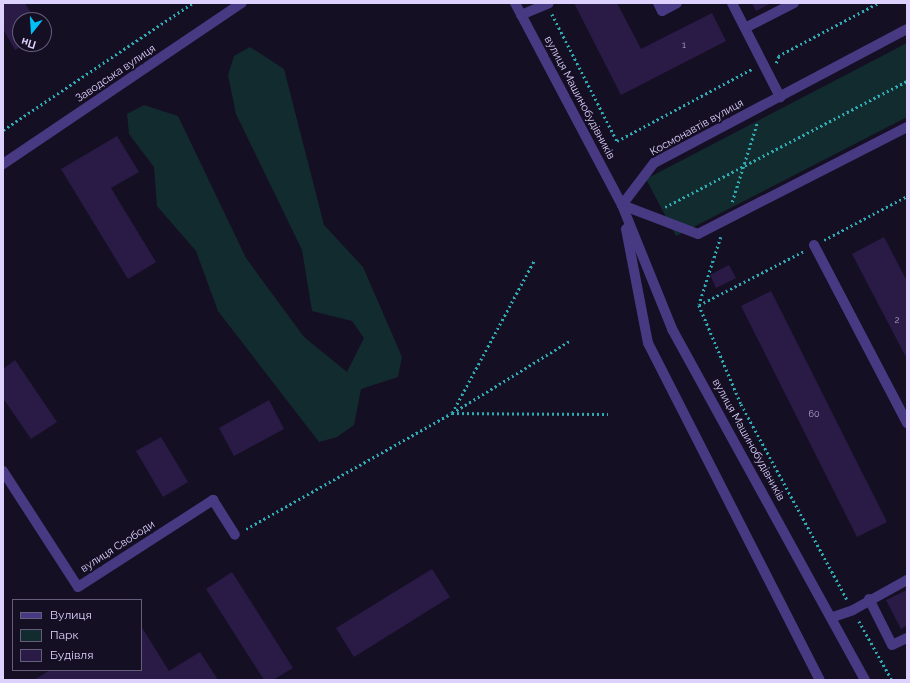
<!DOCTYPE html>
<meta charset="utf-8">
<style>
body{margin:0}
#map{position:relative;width:910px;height:683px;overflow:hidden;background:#150f24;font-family:Raleway,sans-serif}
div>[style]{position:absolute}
.green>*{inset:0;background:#122b2e}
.building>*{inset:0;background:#291b45}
.path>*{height:2.5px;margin-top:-1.25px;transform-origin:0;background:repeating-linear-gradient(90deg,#30abb4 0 2px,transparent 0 5px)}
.minor>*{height:10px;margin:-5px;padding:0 5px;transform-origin:5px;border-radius:5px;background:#473a82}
span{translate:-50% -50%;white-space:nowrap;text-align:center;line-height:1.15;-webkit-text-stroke:4px #150f24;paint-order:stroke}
.number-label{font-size:9px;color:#b0a4d0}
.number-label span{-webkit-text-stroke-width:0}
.street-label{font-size:11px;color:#ddd2fe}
.frame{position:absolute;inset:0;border:4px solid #ddd2fe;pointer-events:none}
.legend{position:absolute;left:12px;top:599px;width:130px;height:72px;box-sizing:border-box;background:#150f24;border:1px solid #655d7b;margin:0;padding:5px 7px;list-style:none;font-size:12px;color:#ddd2fe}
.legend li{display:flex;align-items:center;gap:8px;height:20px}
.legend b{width:20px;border:1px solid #655d7b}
.north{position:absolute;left:12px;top:12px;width:40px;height:40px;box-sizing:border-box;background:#150f24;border:1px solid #655d7b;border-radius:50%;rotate:197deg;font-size:11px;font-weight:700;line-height:16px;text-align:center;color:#ddd2fe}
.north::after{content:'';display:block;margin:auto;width:14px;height:18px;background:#03c0f9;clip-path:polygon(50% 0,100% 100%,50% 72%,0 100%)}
</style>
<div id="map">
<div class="green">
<div style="clip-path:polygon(907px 43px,907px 117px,676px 236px,646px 179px)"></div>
<div style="clip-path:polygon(250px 47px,284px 69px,324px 225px,363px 267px,402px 357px,398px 377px,361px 389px,354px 425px,337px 437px,319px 442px,218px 311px,196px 251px,157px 206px,154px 167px,129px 134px,127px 114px,144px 105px,178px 116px,246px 258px,304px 337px,347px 372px,364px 338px,352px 321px,312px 311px,302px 250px,236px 114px,228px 75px,234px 56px)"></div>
</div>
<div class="building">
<div style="clip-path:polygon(3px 3px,25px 3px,35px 20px,20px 20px,20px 44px,25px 44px,15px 50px,3px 29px)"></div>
<div style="clip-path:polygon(574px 3px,617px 3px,641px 49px,712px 13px,726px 41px,621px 95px)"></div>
<div style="clip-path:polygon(752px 3px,771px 3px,756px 11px)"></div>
<div style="clip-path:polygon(117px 136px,139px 172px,111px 188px,156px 262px,128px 279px,61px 169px)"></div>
<div style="clip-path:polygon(884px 237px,907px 281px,907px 359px,852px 254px)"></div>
<div style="clip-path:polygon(729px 265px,736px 278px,716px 288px,710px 275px)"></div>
<div style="clip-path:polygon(771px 291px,887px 522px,857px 537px,741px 306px)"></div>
<div style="clip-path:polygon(15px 360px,57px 422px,31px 439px,3px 398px,3px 369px)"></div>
<div style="clip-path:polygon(269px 400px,284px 429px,234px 456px,219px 428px)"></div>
<div style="clip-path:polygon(161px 437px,188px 482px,163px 497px,136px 451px)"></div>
<div style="clip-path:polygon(432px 569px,450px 597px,354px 657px,336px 628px)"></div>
<div style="clip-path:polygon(232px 572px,293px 668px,273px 680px,264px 680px,206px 589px)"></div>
<div style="clip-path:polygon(907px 590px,907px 625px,901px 629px,886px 600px)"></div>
<div style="clip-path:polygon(141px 626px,169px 671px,200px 652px,218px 680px,34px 680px,50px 670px,141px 670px)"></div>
</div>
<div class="path">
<div style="left:552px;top:14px;width:143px;rotate:62.9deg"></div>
<div style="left:617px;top:141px;width:153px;rotate:-28.1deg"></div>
<div style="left:778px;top:56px;width:113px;rotate:-27.9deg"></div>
<div style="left:776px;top:63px;width:9px;rotate:-69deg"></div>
<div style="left:3px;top:130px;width:229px;rotate:-33.8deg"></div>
<div style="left:732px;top:202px;width:83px;rotate:-72.4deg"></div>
<div style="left:665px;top:207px;width:273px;rotate:-27.5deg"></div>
<div style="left:721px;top:237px;width:71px;rotate:107.9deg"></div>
<div style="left:699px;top:305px;width:108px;rotate:67deg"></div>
<div style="left:741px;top:404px;width:222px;rotate:61.5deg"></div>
<div style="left:824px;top:240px;width:94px;rotate:-27.9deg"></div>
<div style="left:699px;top:305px;width:118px;rotate:-27.2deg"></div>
<div style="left:452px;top:413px;width:173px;rotate:-61.7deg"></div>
<div style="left:452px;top:413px;width:156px;rotate:0.4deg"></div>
<div style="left:246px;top:529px;width:236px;rotate:-29.4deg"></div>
<div style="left:452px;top:413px;width:140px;rotate:-31.5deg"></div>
<div style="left:859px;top:621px;width:68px;rotate:60.8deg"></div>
</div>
<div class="minor">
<div style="left:515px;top:3px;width:229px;rotate:62.1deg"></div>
<div style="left:622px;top:205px;width:134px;rotate:68deg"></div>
<div style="left:672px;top:329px;width:401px;rotate:61.2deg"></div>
<div style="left:658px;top:3px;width:9px;rotate:63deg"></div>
<div style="left:662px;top:11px;width:17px;rotate:-28deg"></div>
<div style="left:732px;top:3px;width:106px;rotate:62.9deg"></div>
<div style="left:521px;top:15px;width:30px;rotate:-23deg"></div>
<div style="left:745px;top:28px;width:55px;rotate:-27deg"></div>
<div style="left:3px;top:164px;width:288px;rotate:-34deg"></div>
<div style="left:622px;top:205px;width:53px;rotate:-52.7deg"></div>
<div style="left:654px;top:163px;width:286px;rotate:-27.9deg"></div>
<div style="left:622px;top:205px;width:81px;rotate:20.9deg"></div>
<div style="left:698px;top:234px;width:235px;rotate:-27.1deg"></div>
<div style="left:626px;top:229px;width:116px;rotate:79.1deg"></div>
<div style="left:648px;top:343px;width:378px;rotate:63deg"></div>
<div style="left:814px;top:245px;width:201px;rotate:62.4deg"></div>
<div style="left:3px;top:471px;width:138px;rotate:57.1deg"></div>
<div style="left:78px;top:587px;width:161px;rotate:-32.8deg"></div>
<div style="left:213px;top:500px;width:41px;rotate:57.8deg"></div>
<div style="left:869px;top:599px;width:51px;rotate:63.4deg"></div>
<div style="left:892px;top:645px;width:17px;rotate:-25deg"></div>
<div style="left:833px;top:617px;width:21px;rotate:-19deg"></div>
<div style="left:853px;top:610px;width:62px;rotate:-29.1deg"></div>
</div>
<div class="number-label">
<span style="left:684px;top:45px">1</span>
<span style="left:897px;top:320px">2</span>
<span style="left:814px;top:414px">60</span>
</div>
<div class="street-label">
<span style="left:116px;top:74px;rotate:-34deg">Заводська вулиця</span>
<span style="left:579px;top:98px;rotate:62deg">вулиця Машинобудівників</span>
<span style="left:697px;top:128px;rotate:-29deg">Космонавтів вулиця</span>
<span style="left:748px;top:440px;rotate:61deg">вулиця Машинобудівників</span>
<span style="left:118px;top:547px;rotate:-33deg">вулиця Свободи</span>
</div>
<div class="frame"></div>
<ul class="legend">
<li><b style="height:5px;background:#473a82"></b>Вулиця</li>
<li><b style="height:11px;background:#122b2e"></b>Парк</li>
<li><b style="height:11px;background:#291b45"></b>Будівля</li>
</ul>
<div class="north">Пн</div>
</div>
